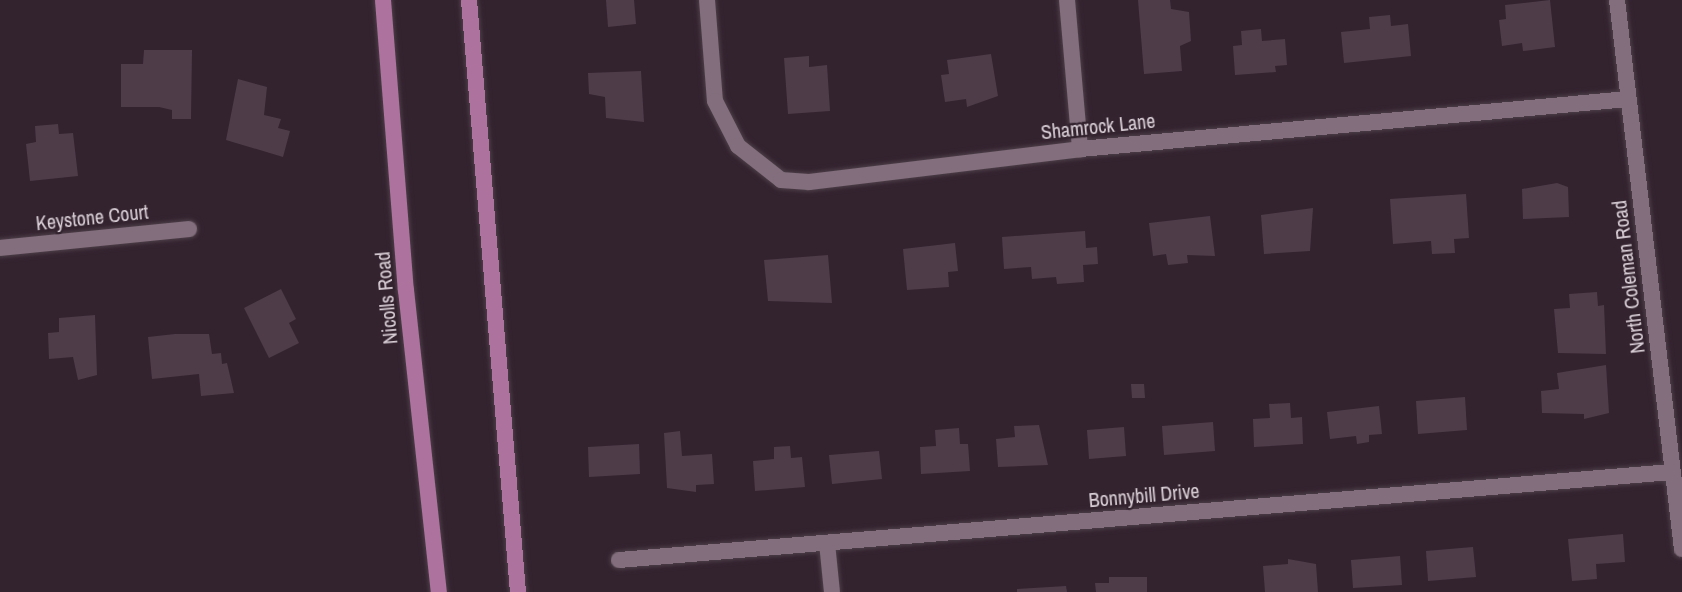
<!DOCTYPE html>
<style>
body{margin:0}
#map{position:relative;width:1682px;height:592px;overflow:hidden;background:#33232f;font-family:"Archivo Narrow",sans-serif}
div>[style]{position:absolute}
.building>*{inset:0;background:#4e3c49}
.roads{filter:drop-shadow(0 0 2px #4d3f49) drop-shadow(0 0 2px #4d3f49)}
.minor>*{height:16px;margin:-8px;padding:0 8px;transform-origin:8px;border-radius:8px;background:#826e7c}
.trunk>*{height:16px;margin:-8px;padding:0 8px;transform-origin:8px;border-radius:8px;background:#ad739e}
span{translate:-50% -50%;white-space:nowrap;text-align:center;line-height:1.15;-webkit-text-stroke:4.5px #33232f;paint-order:stroke}
.street-label{font-size:20px;color:#dbd0d8}
</style>
<div id="map">
<div class="building">
<div style="clip-path:polygon(606px 0,634px 0,636px 24px,608px 27px)"></div>
<div style="clip-path:polygon(1138px 0,1170px 0,1171px 9px,1189px 12px,1191px 41px,1180px 46px,1182px 71px,1144px 74px)"></div>
<div style="clip-path:polygon(1550px 0,1555px 47px,1523px 51px,1522px 43px,1502px 46px,1499px 20px,1506px 19px,1505px 5px)"></div>
<div style="clip-path:polygon(1390px 15px,1391px 26px,1408px 24px,1411px 56px,1344px 63px,1341px 32px,1370px 29px,1369px 17px)"></div>
<div style="clip-path:polygon(1261px 29px,1262px 41px,1285px 39px,1287px 65px,1275px 66px,1276px 72px,1235px 75px,1233px 46px,1242px 45px,1241px 31px)"></div>
<div style="clip-path:polygon(144px 50px,192px 50px,191px 119px,172px 119px,172px 110px,159px 107px,121px 107px,121px 64px,143px 64px)"></div>
<div style="clip-path:polygon(991px 54px,998px 96px,967px 107px,966px 99px,945px 102px,941px 75px,949px 74px,947px 60px)"></div>
<div style="clip-path:polygon(809px 56px,809px 67px,827px 65px,830px 111px,788px 114px,784px 58px)"></div>
<div style="clip-path:polygon(641px 71px,644px 122px,606px 118px,605px 97px,589px 94px,588px 73px)"></div>
<div style="clip-path:polygon(238px 79px,267px 87px,264px 115px,281px 119px,278px 128px,290px 131px,283px 157px,226px 140px)"></div>
<div style="clip-path:polygon(58px 124px,59px 134px,73px 133px,78px 176px,30px 181px,26px 144px,36px 142px,35px 126px)"></div>
<div style="clip-path:polygon(1557px 183px,1568px 187px,1569px 217px,1523px 219px,1522px 189px)"></div>
<div style="clip-path:polygon(1466px 194px,1469px 238px,1454px 239px,1455px 253px,1432px 254px,1431px 241px,1393px 244px,1390px 199px)"></div>
<div style="clip-path:polygon(1313px 208px,1310px 251px,1264px 254px,1261px 215px)"></div>
<div style="clip-path:polygon(1210px 216px,1215px 256px,1187px 255px,1188px 263px,1168px 265px,1166px 254px,1153px 256px,1149px 223px)"></div>
<div style="clip-path:polygon(1085px 231px,1086px 248px,1097px 247px,1098px 264px,1083px 265px,1084px 282px,1057px 284px,1056px 277px,1032px 279px,1031px 267px,1004px 269px,1002px 237px)"></div>
<div style="clip-path:polygon(955px 243px,958px 271px,948px 272px,949px 287px,907px 290px,903px 249px)"></div>
<div style="clip-path:polygon(828px 255px,832px 303px,768px 301px,764px 260px)"></div>
<div style="clip-path:polygon(281px 289px,296px 319px,289px 323px,299px 343px,269px 358px,244px 308px)"></div>
<div style="clip-path:polygon(1597px 292px,1598px 306px,1604px 305px,1606px 354px,1558px 353px,1554px 309px,1570px 308px,1569px 294px)"></div>
<div style="clip-path:polygon(95px 315px,97px 375px,78px 380px,73px 357px,49px 359px,48px 333px,59px 332px,59px 318px)"></div>
<div style="clip-path:polygon(175px 334px,209px 334px,212px 354px,221px 353px,222px 364px,227px 363px,234px 393px,201px 396px,199px 374px,152px 379px,148px 337px)"></div>
<div style="clip-path:polygon(1606px 365px,1609px 413px,1584px 419px,1584px 414px,1542px 413px,1541px 391px,1559px 389px,1557px 373px)"></div>
<div style="clip-path:polygon(1131px 384px,1144px 384px,1145px 398px,1132px 398px)"></div>
<div style="clip-path:polygon(1465px 397px,1467px 430px,1418px 434px,1416px 401px)"></div>
<div style="clip-path:polygon(1290px 403px,1291px 418px,1302px 417px,1303px 444px,1254px 447px,1253px 419px,1270px 418px,1269px 404px)"></div>
<div style="clip-path:polygon(1379px 406px,1382px 434px,1369px 435px,1369px 442px,1357px 444px,1356px 436px,1330px 439px,1327px 412px)"></div>
<div style="clip-path:polygon(1213px 422px,1215px 451px,1164px 455px,1162px 426px)"></div>
<div style="clip-path:polygon(1039px 425px,1048px 465px,998px 467px,996px 439px,1015px 437px,1014px 426px)"></div>
<div style="clip-path:polygon(1124px 427px,1126px 456px,1089px 459px,1087px 430px)"></div>
<div style="clip-path:polygon(959px 428px,960px 444px,968px 444px,970px 471px,921px 474px,920px 447px,936px 446px,935px 430px)"></div>
<div style="clip-path:polygon(680px 431px,682px 456px,712px 454px,714px 484px,696px 485px,696px 492px,667px 488px,664px 433px)"></div>
<div style="clip-path:polygon(639px 444px,640px 474px,589px 477px,588px 447px)"></div>
<div style="clip-path:polygon(790px 446px,791px 458px,802px 457px,805px 487px,755px 491px,753px 461px,774px 459px,774px 447px)"></div>
<div style="clip-path:polygon(879px 451px,882px 479px,832px 484px,829px 455px)"></div>
<div style="clip-path:polygon(1623px 534px,1625px 562px,1596px 564px,1597px 579px,1572px 581px,1568px 539px)"></div>
<div style="clip-path:polygon(1473px 547px,1476px 577px,1428px 581px,1426px 551px)"></div>
<div style="clip-path:polygon(1400px 556px,1402px 585px,1353px 588px,1351px 560px)"></div>
<div style="clip-path:polygon(1288px 559px,1316px 564px,1318px 592px,1265px 592px,1263px 566px,1288px 564px)"></div>
<div style="clip-path:polygon(1109px 577px,1147px 577px,1147px 592px,1096px 592px,1095px 583px,1109px 583px)"></div>
<div style="clip-path:polygon(1066px 586px,1067px 592px,1017px 592px,1017px 589px)"></div>
</div>
<div class="roads">
<div class="minor">
<div style="left:707px;top:0;width:101px;rotate:85.5deg"></div>
<div style="left:715px;top:101px;width:51px;rotate:62.9deg"></div>
<div style="left:738px;top:146px;width:55px;rotate:38.3deg"></div>
<div style="left:781px;top:180px;width:28px;rotate:4deg"></div>
<div style="left:809px;top:182px;width:273px;rotate:-6.9deg"></div>
<div style="left:1080px;top:149px;width:550px;rotate:-5.21deg"></div>
<div style="left:1067px;top:0;width:150px;rotate:85deg"></div>
<div style="left:1617px;top:0;width:553px;rotate:83.25deg"></div>
<div style="left:0;top:248px;width:190px;rotate:-5.7deg"></div>
<div style="left:827px;top:543px;width:49px;rotate:84.2deg"></div>
<div style="left:619px;top:560px;width:1057px;rotate:-4.78deg"></div>
</div>
<div class="trunk">
<div style="left:383px;top:0;width:291px;rotate:85.5deg"></div>
<div style="left:406px;top:290px;width:304px;rotate:83.8deg"></div>
<div style="left:469px;top:0;width:594px;rotate:85.27deg"></div>
</div>
</div>
<div class="street-label">
<span style="left:1098px;top:126px;rotate:-6deg">Shamrock Lane</span>
<span style="left:92px;top:217px;rotate:-6deg">Keystone Court</span>
<span style="left:1628px;top:277px;rotate:-97deg">North Coleman Road</span>
<span style="left:386px;top:298px;rotate:-95deg">Nicolls Road</span>
<span style="left:1144px;top:495px;rotate:-5deg">Bonnybill Drive</span>
</div>
</div>
